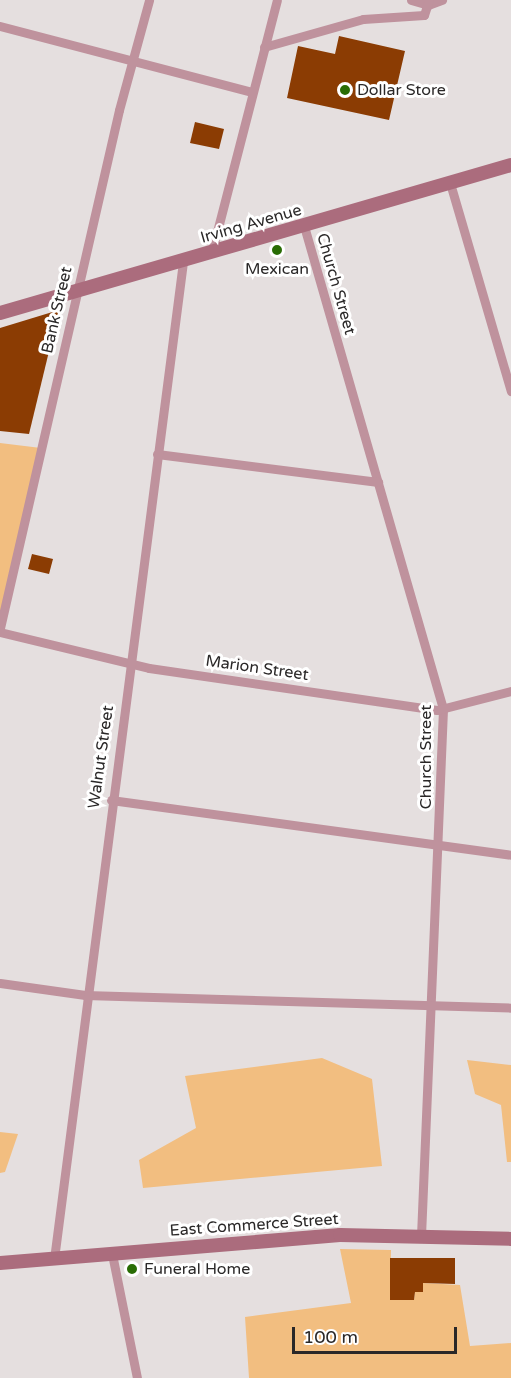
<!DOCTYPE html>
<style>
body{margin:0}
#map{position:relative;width:511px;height:1378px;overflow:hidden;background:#e5dfdf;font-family:"Varela Round",sans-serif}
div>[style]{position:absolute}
.green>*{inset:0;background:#f2be80}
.building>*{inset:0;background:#8b3c03}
.street>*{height:9px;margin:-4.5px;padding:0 4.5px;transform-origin:4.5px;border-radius:4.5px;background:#bf929d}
.secondary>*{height:14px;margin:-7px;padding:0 7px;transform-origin:7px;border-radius:7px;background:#ab6c7d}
.dots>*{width:16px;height:16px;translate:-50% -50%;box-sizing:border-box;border:3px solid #fff;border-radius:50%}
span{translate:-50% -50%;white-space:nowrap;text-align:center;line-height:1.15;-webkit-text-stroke:6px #fff;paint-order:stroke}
.poi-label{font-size:16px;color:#2a2828}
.left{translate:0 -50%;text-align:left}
.street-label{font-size:16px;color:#2a2828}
.scale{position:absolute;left:292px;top:1327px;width:165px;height:27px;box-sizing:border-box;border:3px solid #2a2828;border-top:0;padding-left:8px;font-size:18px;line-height:21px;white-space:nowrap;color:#2a2828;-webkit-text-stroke:4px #fff;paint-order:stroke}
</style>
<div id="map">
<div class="green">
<div style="clip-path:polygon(0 443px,41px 448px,0 628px)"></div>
<div style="clip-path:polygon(322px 1058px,372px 1079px,382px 1166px,143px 1188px,139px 1160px,196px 1128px,185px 1076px)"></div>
<div style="clip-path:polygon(467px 1060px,511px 1065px,511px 1162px,507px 1162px,501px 1105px,475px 1094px)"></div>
<div style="clip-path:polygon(0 1132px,18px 1134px,5px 1172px,0 1173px)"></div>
<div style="clip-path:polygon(340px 1249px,391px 1250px,390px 1299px,414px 1300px,415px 1292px,423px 1292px,423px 1283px,460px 1285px,470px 1346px,511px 1343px,511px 1378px,249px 1378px,245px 1317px,351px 1303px)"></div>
</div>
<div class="building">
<div style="clip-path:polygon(339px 36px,405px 51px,389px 120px,287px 98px,298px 46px,335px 54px)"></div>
<div style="clip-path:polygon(195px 122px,224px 129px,219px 149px,190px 143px)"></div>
<div style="clip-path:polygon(59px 310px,29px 434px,0 431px,0 328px)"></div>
<div style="clip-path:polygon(32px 554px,53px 559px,49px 574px,28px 569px)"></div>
<div style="clip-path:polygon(390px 1258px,455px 1258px,455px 1284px,423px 1283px,423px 1292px,415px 1292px,414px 1300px,390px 1300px)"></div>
</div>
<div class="street">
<div style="left:411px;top:0;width:18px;rotate:16deg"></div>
<div style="left:428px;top:5px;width:15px;rotate:-20deg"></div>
<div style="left:0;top:26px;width:260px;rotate:14.7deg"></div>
<div style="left:264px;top:47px;width:103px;rotate:-15.8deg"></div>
<div style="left:363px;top:19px;width:61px;rotate:-3.8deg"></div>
<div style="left:424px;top:15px;width:16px;rotate:-72deg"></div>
<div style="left:450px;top:183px;width:217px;rotate:73.7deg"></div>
<div style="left:304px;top:226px;width:503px;rotate:73.94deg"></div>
<div style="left:443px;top:709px;width:527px;rotate:92.39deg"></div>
<div style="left:212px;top:251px;width:259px;rotate:-75.5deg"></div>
<div style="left:157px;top:454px;width:223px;rotate:7.2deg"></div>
<div style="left:0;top:628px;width:531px;rotate:-77.06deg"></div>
<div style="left:119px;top:110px;width:114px;rotate:-74.7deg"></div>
<div style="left:0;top:632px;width:153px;rotate:13.6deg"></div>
<div style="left:149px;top:668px;width:291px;rotate:8.3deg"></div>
<div style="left:437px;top:710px;width:76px;rotate:-14.4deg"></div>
<div style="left:111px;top:800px;width:404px;rotate:7.8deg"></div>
<div style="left:0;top:983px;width:86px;rotate:8deg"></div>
<div style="left:85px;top:995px;width:426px;rotate:1.7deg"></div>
<div style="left:112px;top:1254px;width:126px;rotate:78.6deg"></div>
<div style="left:54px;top:1259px;width:1006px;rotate:-82.63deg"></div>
</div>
<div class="secondary">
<div style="left:0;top:313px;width:532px;rotate:-16.15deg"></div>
<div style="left:0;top:1263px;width:341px;rotate:-4.7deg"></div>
<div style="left:340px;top:1235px;width:171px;rotate:1.3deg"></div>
</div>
<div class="dots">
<div style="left:345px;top:90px;background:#296c04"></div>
<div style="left:277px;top:250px;background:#296c04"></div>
<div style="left:132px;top:1269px;background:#296c04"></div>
</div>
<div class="poi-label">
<span class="left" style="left:357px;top:90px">Dollar Store</span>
<span style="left:277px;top:269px">Mexican</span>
<span class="left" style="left:144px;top:1269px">Funeral Home</span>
</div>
<div class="street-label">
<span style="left:251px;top:224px;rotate:-16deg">Irving Avenue</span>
<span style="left:336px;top:284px;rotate:74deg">Church Street</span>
<span style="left:57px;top:310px;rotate:-77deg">Bank Street</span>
<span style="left:257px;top:668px;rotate:8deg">Marion Street</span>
<span style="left:101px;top:757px;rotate:-82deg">Walnut Street</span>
<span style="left:426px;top:757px;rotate:-90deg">Church Street</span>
<span style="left:254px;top:1225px;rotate:-4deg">East Commerce Street</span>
</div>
<div class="scale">100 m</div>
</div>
